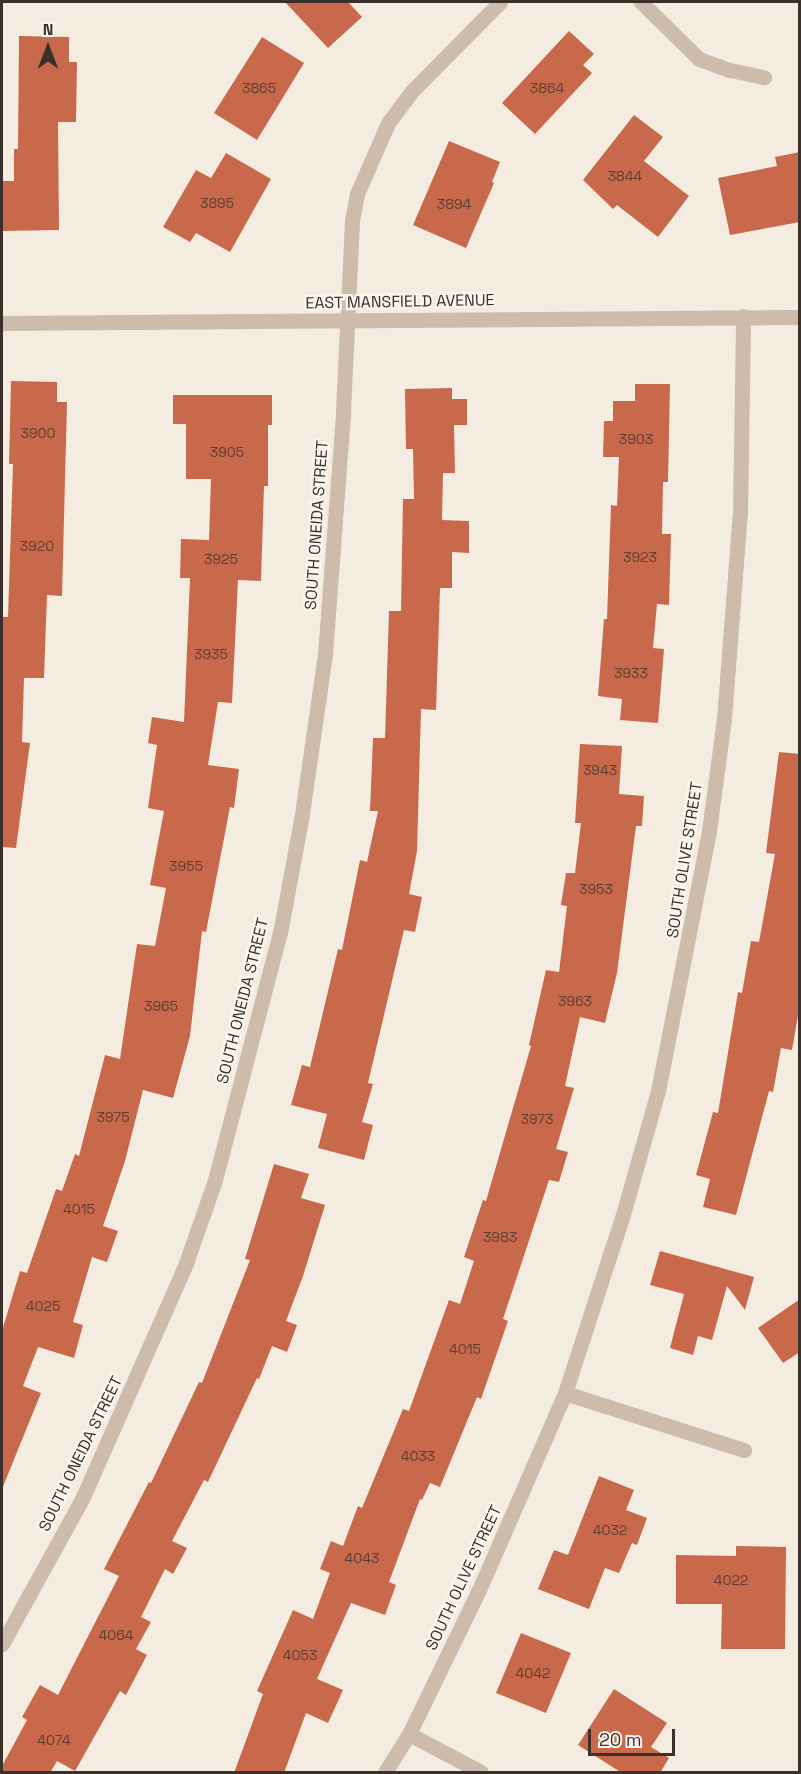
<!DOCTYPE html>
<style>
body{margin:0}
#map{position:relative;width:801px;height:1774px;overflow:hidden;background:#f4ebe1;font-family:"Space Grotesk",sans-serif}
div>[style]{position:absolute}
.building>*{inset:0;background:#c8694b}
.minor>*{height:15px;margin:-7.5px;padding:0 7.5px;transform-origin:7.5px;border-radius:7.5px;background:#cdbbac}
span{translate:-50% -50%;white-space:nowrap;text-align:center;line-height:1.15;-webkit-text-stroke:5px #fbf5ee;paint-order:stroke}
.number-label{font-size:14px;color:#5e3e33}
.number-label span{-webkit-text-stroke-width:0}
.street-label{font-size:16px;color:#3b302b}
.frame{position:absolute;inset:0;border:3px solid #3b302b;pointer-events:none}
.north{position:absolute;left:18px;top:18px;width:60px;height:60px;-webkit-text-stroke:4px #fbf5ee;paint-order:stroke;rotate:0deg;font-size:16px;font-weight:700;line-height:24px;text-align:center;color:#3b302b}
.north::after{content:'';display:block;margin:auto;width:21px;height:27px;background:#3b302b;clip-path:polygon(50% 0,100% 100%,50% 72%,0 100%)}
.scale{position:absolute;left:588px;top:1729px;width:87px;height:27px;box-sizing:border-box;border:3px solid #3b302b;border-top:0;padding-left:8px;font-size:18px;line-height:21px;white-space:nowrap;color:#3b302b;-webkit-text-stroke:4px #fbf5ee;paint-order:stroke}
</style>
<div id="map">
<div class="building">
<div style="clip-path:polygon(285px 2px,348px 2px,362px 17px,328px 48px)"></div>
<div style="clip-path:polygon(569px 31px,594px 54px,583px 65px,592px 73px,535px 134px,502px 103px)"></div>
<div style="clip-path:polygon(19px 36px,69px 37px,69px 62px,77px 62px,76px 122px,58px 122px,59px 230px,2px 231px,2px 181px,14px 181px,14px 149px,18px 149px)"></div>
<div style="clip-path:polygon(262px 37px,304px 63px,257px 140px,214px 113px)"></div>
<div style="clip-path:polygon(634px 115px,663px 137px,644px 161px,689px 196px,658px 237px,617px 205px,613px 209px,583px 180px)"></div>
<div style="clip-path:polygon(449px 141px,500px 162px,492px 182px,494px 183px,466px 248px,413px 225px)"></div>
<div style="clip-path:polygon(800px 152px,800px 222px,730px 235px,718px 178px,777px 166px,775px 157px)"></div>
<div style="clip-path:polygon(226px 153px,271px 179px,230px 252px,196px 233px,190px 242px,163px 227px,196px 170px,211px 178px)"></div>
<div style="clip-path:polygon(11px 381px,57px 382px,57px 402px,67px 402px,62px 596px,47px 595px,44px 678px,24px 678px,22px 742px,30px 743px,16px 848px,2px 847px,2px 617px,8px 617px,13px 464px,9px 464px)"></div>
<div style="clip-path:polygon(635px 384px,670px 384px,668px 482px,663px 482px,662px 534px,671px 534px,669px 605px,657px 604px,653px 648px,664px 649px,658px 723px,620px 720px,622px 699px,598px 696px,604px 619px,607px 619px,611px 505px,617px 506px,619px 457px,603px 457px,604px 421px,613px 421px,613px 401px,635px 401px)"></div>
<div style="clip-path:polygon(452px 388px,452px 399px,467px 399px,467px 425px,454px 425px,455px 473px,443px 473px,442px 520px,469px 521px,469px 553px,452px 552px,452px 588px,440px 588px,436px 710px,421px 709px,417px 851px,409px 894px,422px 897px,415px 932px,404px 930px,368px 1083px,373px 1084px,362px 1122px,373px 1125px,364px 1160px,318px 1148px,327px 1114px,291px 1105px,302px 1065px,310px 1067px,338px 949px,342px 950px,360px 860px,367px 862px,378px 811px,370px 811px,373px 738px,385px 738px,389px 611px,401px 611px,403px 499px,414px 499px,413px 449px,406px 449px,405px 389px)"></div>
<div style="clip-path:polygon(173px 395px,272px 395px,272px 425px,268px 425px,268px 486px,264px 486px,261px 581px,238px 580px,232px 703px,218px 702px,208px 765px,239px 769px,234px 808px,230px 807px,206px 932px,202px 931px,190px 1036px,173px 1098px,143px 1090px,125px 1161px,103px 1226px,118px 1231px,107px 1262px,92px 1257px,73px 1322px,83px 1325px,74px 1358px,38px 1347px,23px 1386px,41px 1393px,2px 1489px,2px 1331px,20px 1271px,27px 1273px,56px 1189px,62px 1191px,75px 1154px,79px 1156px,105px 1055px,120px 1059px,137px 944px,155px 946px,166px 888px,150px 885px,164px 811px,148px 808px,157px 745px,148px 743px,152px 717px,184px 722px,190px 578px,180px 578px,181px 539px,209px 540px,211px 479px,186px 479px,186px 424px,173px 424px)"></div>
<div style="clip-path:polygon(580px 744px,622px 746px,619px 794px,644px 796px,642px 826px,636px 826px,617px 973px,605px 1023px,580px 1017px,565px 1086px,574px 1088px,556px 1149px,568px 1152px,559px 1182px,549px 1180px,503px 1319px,508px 1321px,481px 1399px,477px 1397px,440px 1487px,430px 1483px,422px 1500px,420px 1499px,389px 1582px,396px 1585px,385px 1615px,351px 1603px,317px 1679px,343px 1690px,328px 1723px,306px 1713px,284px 1773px,234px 1773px,263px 1694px,257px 1691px,293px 1610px,313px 1619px,330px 1573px,320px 1569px,331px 1541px,343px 1546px,358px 1506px,362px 1508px,403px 1409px,409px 1411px,449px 1300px,460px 1304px,474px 1261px,464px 1257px,483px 1200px,486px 1201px,531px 1046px,529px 1045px,546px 970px,559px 972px,567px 906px,561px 905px,566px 873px,575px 873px,581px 823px,575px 823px)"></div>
<div style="clip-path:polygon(779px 752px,800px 754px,800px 1004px,792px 1050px,781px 1048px,773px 1092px,769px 1091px,736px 1215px,703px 1207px,710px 1179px,696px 1175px,713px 1112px,718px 1113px,738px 992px,742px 993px,751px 941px,759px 942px,775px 854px,766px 853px)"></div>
<div style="clip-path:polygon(274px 1164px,309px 1174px,301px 1198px,325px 1205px,303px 1276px,286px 1321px,297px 1325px,287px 1352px,272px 1346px,259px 1379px,257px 1378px,208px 1482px,204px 1480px,172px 1541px,187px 1548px,173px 1574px,165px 1569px,141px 1617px,151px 1622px,136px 1649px,147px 1655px,126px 1695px,120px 1691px,75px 1771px,57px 1761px,50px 1773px,2px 1773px,2px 1766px,27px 1720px,22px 1717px,40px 1685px,58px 1695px,119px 1576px,104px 1569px,149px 1482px,151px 1483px,199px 1382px,202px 1383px,250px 1260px,245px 1259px)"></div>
<div style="clip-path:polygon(660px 1251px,754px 1277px,745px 1310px,727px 1286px,712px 1340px,698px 1336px,693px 1355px,670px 1348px,684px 1294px,650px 1285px)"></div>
<div style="clip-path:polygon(800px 1299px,800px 1352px,783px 1363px,758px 1328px)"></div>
<div style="clip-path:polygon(599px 1476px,634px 1490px,626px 1510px,647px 1518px,637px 1545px,632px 1543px,619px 1573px,605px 1568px,589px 1609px,538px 1589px,554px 1550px,568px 1555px)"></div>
<div style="clip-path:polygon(736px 1546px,786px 1547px,785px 1649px,721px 1649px,722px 1604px,676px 1604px,676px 1555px,736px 1556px)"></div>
<div style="clip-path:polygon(521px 1633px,571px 1653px,546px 1713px,496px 1693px)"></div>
<div style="clip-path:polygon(614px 1689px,667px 1723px,651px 1747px,669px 1758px,660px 1773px,622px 1773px,578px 1745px)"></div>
</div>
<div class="minor">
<div style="left:641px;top:2px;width:81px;rotate:44.5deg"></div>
<div style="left:699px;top:59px;width:33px;rotate:20deg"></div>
<div style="left:730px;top:70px;width:35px;rotate:12deg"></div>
<div style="left:2px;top:323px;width:798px;rotate:-0.43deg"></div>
<div style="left:565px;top:1393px;width:188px;rotate:17.7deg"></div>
<div style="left:2px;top:1644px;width:168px;rotate:-61.1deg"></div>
<div style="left:83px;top:1497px;width:256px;rotate:-66.2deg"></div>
<div style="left:186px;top:1263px;width:88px;rotate:-70.7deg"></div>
<div style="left:215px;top:1180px;width:255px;rotate:-75.3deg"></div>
<div style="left:280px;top:933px;width:121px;rotate:-79.5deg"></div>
<div style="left:302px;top:814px;width:162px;rotate:-81.8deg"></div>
<div style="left:325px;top:654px;width:243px;rotate:-85.7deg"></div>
<div style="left:343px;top:412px;width:192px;rotate:-87.3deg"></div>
<div style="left:352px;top:220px;width:26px;rotate:-79deg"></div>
<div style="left:357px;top:194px;width:77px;rotate:-66.4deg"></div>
<div style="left:388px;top:123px;width:40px;rotate:-53deg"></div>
<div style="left:412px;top:91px;width:125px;rotate:-45.3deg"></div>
<div style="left:409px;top:1734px;width:81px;rotate:27.8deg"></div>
<div style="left:385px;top:1772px;width:45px;rotate:-57.7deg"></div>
<div style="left:409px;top:1734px;width:160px;rotate:-64.1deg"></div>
<div style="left:479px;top:1590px;width:215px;rotate:-66.4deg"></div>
<div style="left:565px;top:1393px;width:184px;rotate:-72deg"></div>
<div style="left:622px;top:1218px;width:132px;rotate:-74.2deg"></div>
<div style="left:658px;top:1091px;width:265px;rotate:-78.9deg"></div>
<div style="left:709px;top:831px;width:113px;rotate:-82.4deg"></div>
<div style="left:724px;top:719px;width:207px;rotate:-85.6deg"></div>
<div style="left:740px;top:513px;width:197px;rotate:-89.1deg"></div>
</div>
<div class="number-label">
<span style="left:259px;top:88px">3865</span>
<span style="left:547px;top:88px">3864</span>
<span style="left:625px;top:176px">3844</span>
<span style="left:217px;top:203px">3895</span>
<span style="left:454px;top:204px">3894</span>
<span style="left:38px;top:433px">3900</span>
<span style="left:636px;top:439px">3903</span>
<span style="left:227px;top:452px">3905</span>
<span style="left:37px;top:546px">3920</span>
<span style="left:640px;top:557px">3923</span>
<span style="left:221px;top:559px">3925</span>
<span style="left:211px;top:654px">3935</span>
<span style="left:631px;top:673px">3933</span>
<span style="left:600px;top:770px">3943</span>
<span style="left:186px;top:866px">3955</span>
<span style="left:596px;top:889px">3953</span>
<span style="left:575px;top:1001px">3963</span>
<span style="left:161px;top:1006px">3965</span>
<span style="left:113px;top:1117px">3975</span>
<span style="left:537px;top:1119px">3973</span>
<span style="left:79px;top:1209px">4015</span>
<span style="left:500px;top:1237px">3983</span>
<span style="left:43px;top:1306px">4025</span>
<span style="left:465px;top:1349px">4015</span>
<span style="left:418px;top:1456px">4033</span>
<span style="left:610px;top:1530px">4032</span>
<span style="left:362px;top:1558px">4043</span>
<span style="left:731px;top:1580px">4022</span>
<span style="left:116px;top:1635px">4064</span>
<span style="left:300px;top:1655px">4053</span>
<span style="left:533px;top:1673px">4042</span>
<span style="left:54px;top:1740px">4074</span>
</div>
<div class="street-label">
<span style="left:400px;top:302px;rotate:-1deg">EAST MANSFIELD AVENUE</span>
<span style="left:317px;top:525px;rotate:-86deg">SOUTH ONEIDA STREET</span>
<span style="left:685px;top:860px;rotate:-81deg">SOUTH OLIVE STREET</span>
<span style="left:243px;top:1001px;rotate:-76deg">SOUTH ONEIDA STREET</span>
<span style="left:81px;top:1454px;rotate:-64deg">SOUTH ONEIDA STREET</span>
<span style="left:464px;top:1578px;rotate:-65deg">SOUTH OLIVE STREET</span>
</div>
<div class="frame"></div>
<div class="north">N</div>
<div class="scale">20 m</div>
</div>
